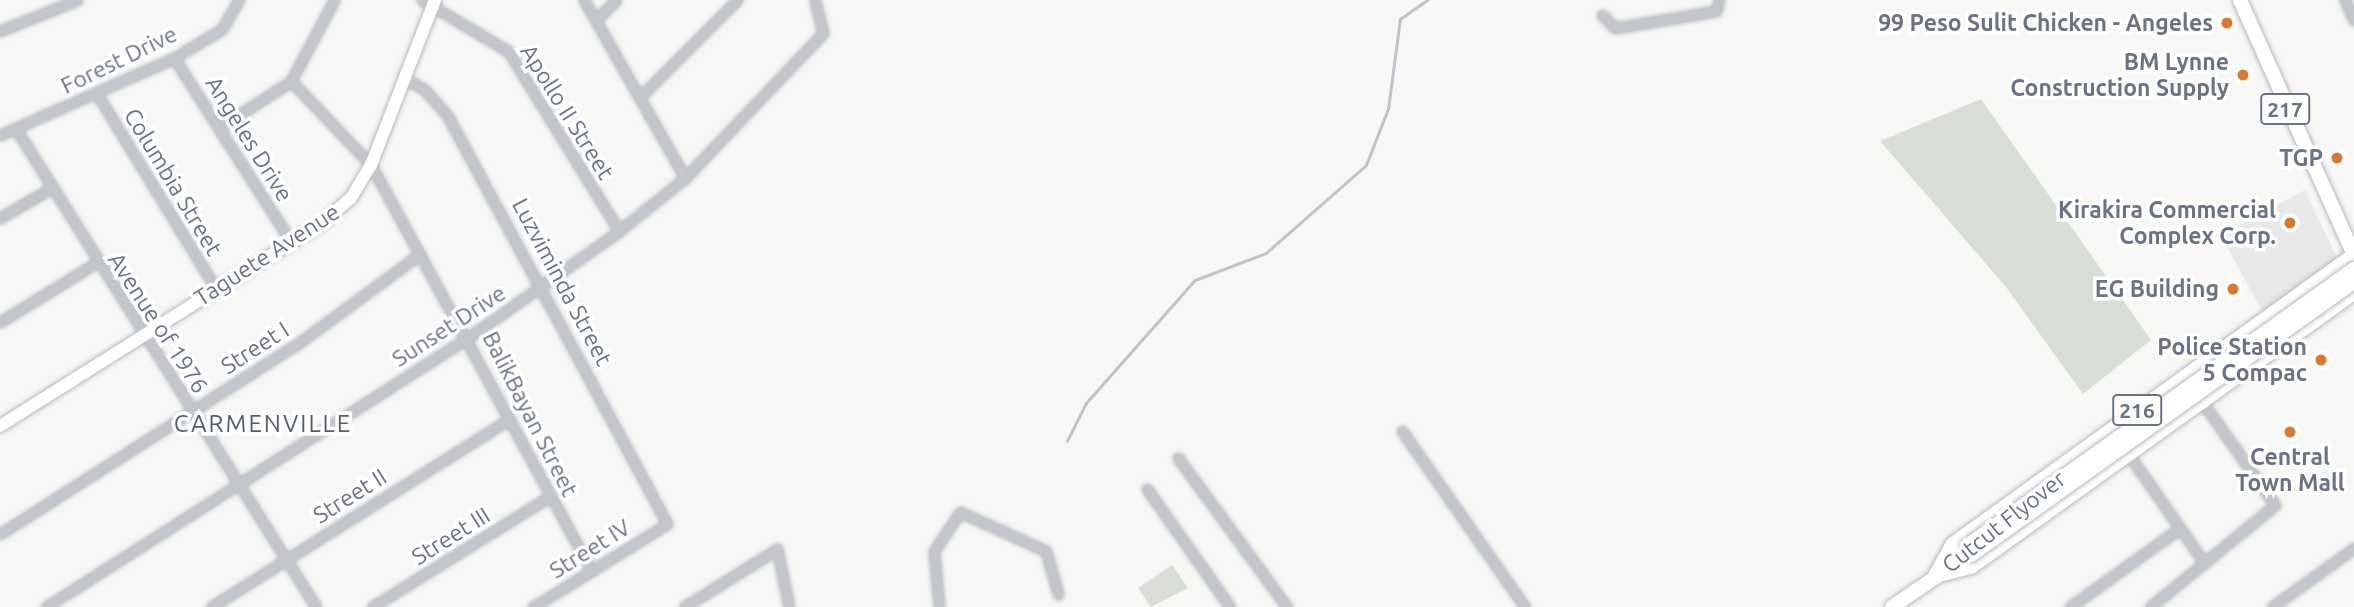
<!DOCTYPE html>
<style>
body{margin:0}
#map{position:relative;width:2354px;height:607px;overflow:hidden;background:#f7f8f5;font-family:Ubuntu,sans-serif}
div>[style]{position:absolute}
.built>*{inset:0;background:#e8e8e8}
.green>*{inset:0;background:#d8ded6}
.stream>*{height:2.5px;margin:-1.25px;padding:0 1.25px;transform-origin:1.25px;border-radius:1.25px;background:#bdc5cb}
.roads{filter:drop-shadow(0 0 2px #b6b9bf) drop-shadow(0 0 2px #b6b9bf)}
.street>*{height:9px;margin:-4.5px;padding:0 4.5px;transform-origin:4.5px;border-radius:4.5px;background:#c3c6ca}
.secondary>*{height:12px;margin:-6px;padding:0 6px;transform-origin:6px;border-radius:6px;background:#fff}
.primary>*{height:14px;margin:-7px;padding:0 7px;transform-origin:7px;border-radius:7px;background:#fff}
.bridges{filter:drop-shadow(0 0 2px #b6b9be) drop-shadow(0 0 2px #b6b9be)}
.primary-bridge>*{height:14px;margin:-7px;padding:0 7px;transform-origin:7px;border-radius:7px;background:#fff}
.dots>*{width:19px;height:19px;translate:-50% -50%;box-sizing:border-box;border:4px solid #fff;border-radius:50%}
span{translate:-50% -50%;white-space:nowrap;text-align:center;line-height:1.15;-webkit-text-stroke:7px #fff;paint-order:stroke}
.shield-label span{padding:2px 5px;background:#fff;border:2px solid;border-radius:5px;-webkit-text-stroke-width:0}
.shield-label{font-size:21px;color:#687385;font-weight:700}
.poi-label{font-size:23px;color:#687385;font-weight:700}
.right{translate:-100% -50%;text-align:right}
.street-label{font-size:23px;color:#687385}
.neighbourhood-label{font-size:24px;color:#565d6a;letter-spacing:2px}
</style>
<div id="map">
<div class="built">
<div style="clip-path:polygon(2305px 190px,2338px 260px,2263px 313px,2221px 235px)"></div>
</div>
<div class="green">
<div style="clip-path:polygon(1981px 99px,2151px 340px,2083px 394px,2006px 287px,1880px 141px)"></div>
<div style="clip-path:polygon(1172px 565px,1188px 588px,1151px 607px,1138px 588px)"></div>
</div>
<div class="stream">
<div style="left:1067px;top:441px;width:42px;rotate:-63.4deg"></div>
<div style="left:1086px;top:403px;width:164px;rotate:-48.5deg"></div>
<div style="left:1195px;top:280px;width:76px;rotate:-20.8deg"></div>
<div style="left:1266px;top:253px;width:133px;rotate:-41.3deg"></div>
<div style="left:1366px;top:165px;width:60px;rotate:-68.6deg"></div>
<div style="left:1388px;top:109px;width:91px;rotate:-82.4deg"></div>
<div style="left:1400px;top:19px;width:33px;rotate:-35deg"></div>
</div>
<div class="roads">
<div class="street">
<div style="left:422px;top:0;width:100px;rotate:30.7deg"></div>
<div style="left:508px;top:51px;width:211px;rotate:58.3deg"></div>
<div style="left:584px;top:0;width:205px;rotate:60.4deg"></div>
<div style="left:2345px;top:0;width:22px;rotate:66deg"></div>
<div style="left:1602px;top:15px;width:18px;rotate:45deg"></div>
<div style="left:1615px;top:28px;width:102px;rotate:-9.6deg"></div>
<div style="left:1716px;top:11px;width:11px;rotate:-75deg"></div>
<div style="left:597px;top:19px;width:27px;rotate:-45deg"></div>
<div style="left:0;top:31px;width:83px;rotate:-21.9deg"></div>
<div style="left:174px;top:58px;width:218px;rotate:57.5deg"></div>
<div style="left:402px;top:77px;width:26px;rotate:29deg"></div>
<div style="left:425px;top:90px;width:33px;rotate:49deg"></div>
<div style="left:447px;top:115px;width:464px;rotate:61.7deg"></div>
<div style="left:667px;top:524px;width:158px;rotate:148.2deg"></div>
<div style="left:291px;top:81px;width:116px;rotate:46.4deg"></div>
<div style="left:371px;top:165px;width:462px;rotate:61.5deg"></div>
<div style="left:97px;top:94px;width:228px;rotate:58.6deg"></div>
<div style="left:642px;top:95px;width:134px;rotate:-45deg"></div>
<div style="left:219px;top:128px;width:86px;rotate:-33.1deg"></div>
<div style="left:291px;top:81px;width:92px;rotate:-62deg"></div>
<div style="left:16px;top:129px;width:564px;rotate:57.89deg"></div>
<div style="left:0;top:135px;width:190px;rotate:-23.9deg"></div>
<div style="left:174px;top:58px;width:56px;rotate:-31.1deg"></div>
<div style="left:222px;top:29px;width:34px;rotate:-60deg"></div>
<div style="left:0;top:218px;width:59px;rotate:-30.5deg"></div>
<div style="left:0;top:322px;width:113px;rotate:-31.6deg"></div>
<div style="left:1402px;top:431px;width:215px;rotate:55.1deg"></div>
<div style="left:2129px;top:455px;width:129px;rotate:55.1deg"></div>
<div style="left:1178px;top:458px;width:185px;rotate:53.8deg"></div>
<div style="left:1147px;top:489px;width:144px;rotate:54.9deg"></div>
<div style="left:0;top:534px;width:360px;rotate:-32.6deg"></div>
<div style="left:303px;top:340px;width:145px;rotate:-36.3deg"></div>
<div style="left:46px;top:607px;width:502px;rotate:-32.55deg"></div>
<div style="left:469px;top:337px;width:184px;rotate:-35.2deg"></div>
<div style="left:619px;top:231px;width:85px;rotate:-38.8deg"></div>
<div style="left:685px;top:178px;width:200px;rotate:-46.4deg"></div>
<div style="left:823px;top:33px;width:34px;rotate:-104deg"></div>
<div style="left:211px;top:607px;width:353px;rotate:-32.2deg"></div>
<div style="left:372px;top:607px;width:208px;rotate:-31.9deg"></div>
<div style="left:684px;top:607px;width:110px;rotate:-31.9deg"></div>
<div style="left:777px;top:549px;width:59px;rotate:78.3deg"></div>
<div style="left:939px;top:607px;width:56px;rotate:-95.1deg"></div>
<div style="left:934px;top:551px;width:47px;rotate:-56.3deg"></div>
<div style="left:960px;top:512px;width:94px;rotate:24.4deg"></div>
<div style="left:1046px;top:551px;width:45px;rotate:74.4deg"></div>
<div style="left:2070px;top:607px;width:135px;rotate:-35.7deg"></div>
<div style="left:2150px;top:607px;width:161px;rotate:-39.2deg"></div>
<div style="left:2275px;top:505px;width:125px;rotate:-125.2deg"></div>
<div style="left:2272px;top:607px;width:101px;rotate:-35.7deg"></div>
</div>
<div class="secondary">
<div style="left:0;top:426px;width:381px;rotate:-32.2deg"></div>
<div style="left:322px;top:223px;width:38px;rotate:-41deg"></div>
<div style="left:351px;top:198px;width:39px;rotate:-59deg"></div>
<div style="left:371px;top:165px;width:177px;rotate:-68.8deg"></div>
</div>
<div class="primary">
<div style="left:1936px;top:575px;width:42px;rotate:-43.1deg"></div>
<div style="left:1935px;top:576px;width:37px;rotate:-61deg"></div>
<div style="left:1953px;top:544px;width:494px;rotate:-35.8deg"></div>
<div style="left:2354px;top:255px;width:279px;rotate:-114.1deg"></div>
<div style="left:1935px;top:576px;width:37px;rotate:-14deg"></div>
<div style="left:1971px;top:567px;width:471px;rotate:-35.6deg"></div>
<div style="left:1892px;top:607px;width:62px;rotate:-34.5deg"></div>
</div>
</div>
<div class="bridges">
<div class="primary-bridge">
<div style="left:1967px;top:546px;width:476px;rotate:-35.6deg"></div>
<div style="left:1971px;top:555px;width:470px;rotate:-35.5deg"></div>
</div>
</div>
<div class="dots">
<div style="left:2227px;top:23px;background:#dc7931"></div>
<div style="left:2243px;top:75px;background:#dc7931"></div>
<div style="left:2337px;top:158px;background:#dc7931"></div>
<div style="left:2290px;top:223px;background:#dc7931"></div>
<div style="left:2233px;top:289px;background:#dc7931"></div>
<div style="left:2321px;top:360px;background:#dc7931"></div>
<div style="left:2290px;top:432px;background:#dc7931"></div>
</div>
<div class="shield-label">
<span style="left:2285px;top:109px">217</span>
<span style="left:2137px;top:410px">216</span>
</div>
<div class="poi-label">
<span class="right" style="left:2213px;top:23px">99 Peso Sulit Chicken - Angeles</span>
<span class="right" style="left:2229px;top:75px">BM Lynne<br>Construction Supply</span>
<span class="right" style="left:2323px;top:158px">TGP</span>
<span class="right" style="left:2276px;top:223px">Kirakira Commercial<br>Complex Corp.</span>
<span class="right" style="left:2219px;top:289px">EG Building</span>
<span class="right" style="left:2307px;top:360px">Police Station<br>5 Compac</span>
<span style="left:2290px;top:470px">Central<br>Town Mall</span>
</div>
<div class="street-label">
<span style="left:119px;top:60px;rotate:-26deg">Forest Drive</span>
<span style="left:567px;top:112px;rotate:58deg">Apollo II Street</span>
<span style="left:249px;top:139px;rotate:58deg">Angeles Drive</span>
<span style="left:173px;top:182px;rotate:59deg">Columbia Street</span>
<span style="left:267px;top:255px;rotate:-33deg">Taguete Avenue</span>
<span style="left:562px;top:282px;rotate:62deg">Luzviminda Street</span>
<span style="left:158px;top:323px;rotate:57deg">Avenue of 1976</span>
<span style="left:449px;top:326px;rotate:-33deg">Sunset Drive</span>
<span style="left:255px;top:348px;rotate:-33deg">Street I</span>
<span style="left:530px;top:414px;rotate:63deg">BalikBayan Street</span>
<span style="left:350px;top:496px;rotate:-32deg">Street II</span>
<span style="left:2004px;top:522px;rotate:-38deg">Cutcut Flyover</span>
<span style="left:451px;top:536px;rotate:-32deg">Street III</span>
<span style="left:590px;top:549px;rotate:-32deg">Street IV</span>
</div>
<div class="neighbourhood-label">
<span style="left:263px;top:424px">CARMENVILLE</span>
</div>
</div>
